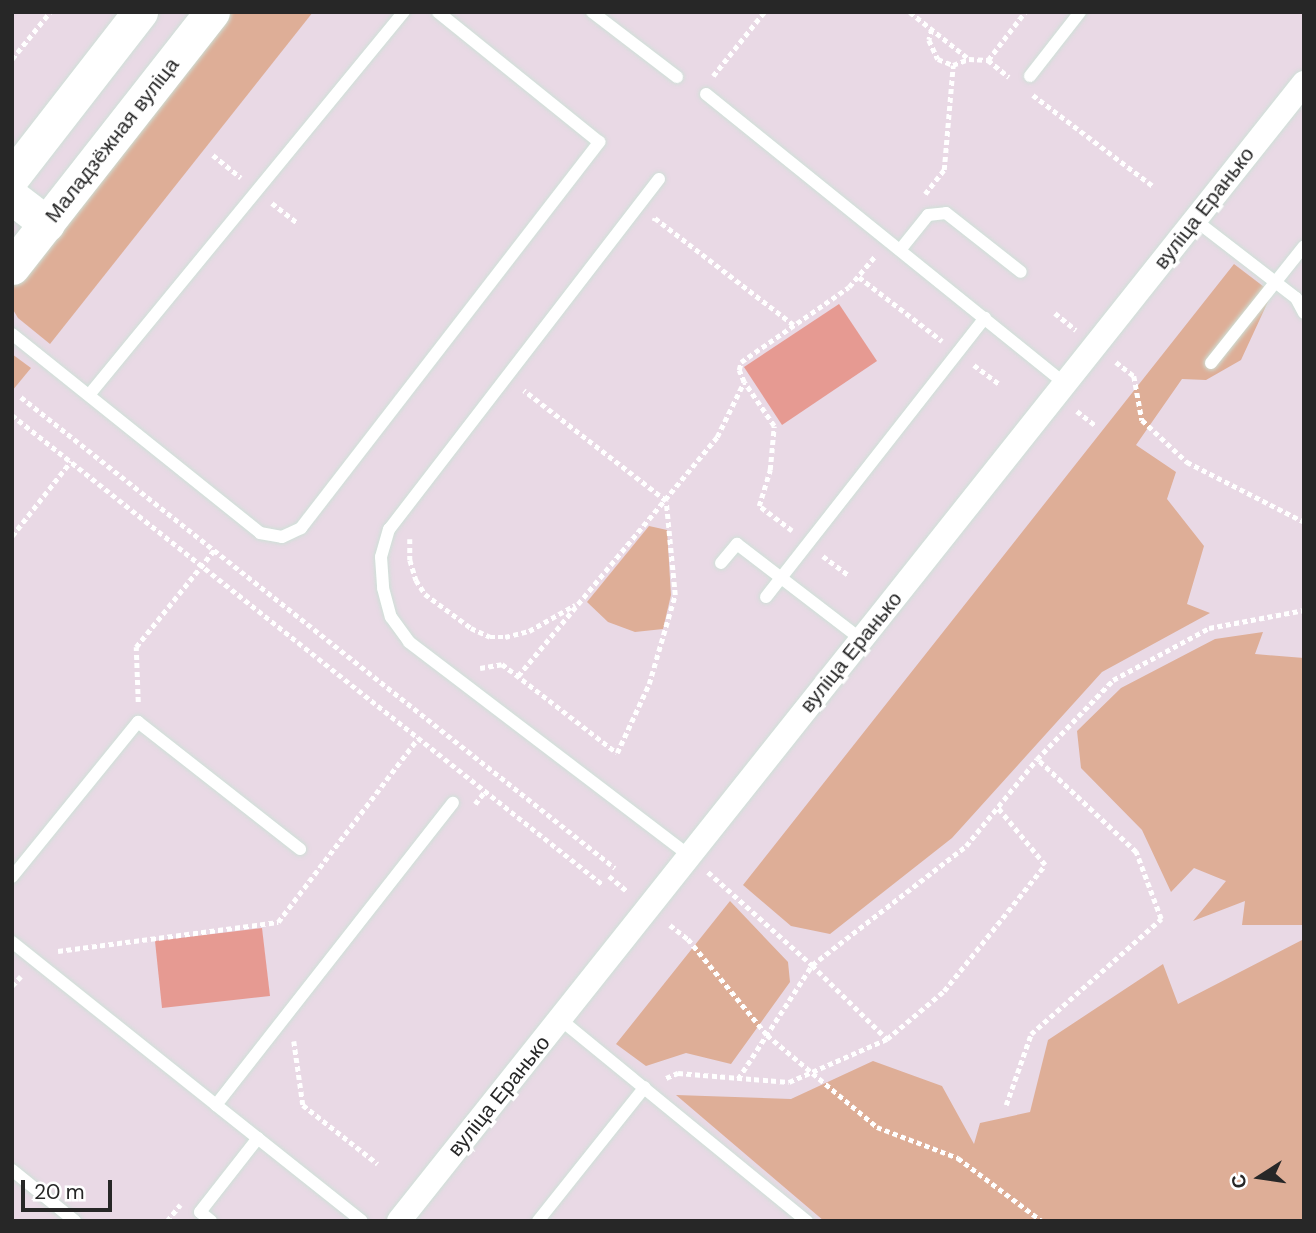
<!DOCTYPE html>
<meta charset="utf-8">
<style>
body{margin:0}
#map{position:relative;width:1316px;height:1233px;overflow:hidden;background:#e9d9e5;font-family:"DM Sans",sans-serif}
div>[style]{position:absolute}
.green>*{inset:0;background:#deae97}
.pitch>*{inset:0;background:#e69a92}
.path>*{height:4.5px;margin-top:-2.25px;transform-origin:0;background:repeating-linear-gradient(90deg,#fff 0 5px,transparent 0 8.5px)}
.roads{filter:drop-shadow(0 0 2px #cee0d7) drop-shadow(0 0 2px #cee0d7)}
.lane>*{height:12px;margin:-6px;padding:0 6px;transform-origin:6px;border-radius:6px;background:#fff}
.street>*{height:24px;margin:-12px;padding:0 12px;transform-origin:12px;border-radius:12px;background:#fff}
.secondary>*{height:35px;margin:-17.5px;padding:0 17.5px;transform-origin:17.5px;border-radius:17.5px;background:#fff}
span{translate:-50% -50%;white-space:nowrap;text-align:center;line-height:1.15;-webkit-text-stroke:7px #fff;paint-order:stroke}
.street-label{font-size:21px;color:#272727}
.frame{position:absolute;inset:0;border:14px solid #272727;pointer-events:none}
.north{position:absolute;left:1225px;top:1142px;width:70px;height:70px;-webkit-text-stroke:5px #fff;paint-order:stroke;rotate:258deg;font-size:19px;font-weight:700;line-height:28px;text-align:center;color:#272727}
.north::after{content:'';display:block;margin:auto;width:24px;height:32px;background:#272727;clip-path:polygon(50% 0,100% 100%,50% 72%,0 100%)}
.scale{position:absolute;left:21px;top:1180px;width:91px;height:32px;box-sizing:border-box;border:4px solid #272727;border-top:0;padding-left:9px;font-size:21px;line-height:24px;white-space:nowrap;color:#272727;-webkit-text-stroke:5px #fff;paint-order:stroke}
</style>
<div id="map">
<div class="green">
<div style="clip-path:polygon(227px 12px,313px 12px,50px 344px,18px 318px,12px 308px,12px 282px)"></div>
<div style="clip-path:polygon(1234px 264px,1272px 293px,1241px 360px,1206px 380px,1182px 379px,1136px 445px,1176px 472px,1167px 499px,1204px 546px,1187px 604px,1210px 613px,1102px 672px,952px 838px,830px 934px,791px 926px,743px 885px)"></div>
<div style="clip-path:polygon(12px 354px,31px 368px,12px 391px)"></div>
<div style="clip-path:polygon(649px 526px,667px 530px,671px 595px,663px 629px,635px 632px,608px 622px,587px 602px)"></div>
<div style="clip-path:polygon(1263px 632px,1255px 654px,1304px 658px,1304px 925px,1242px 925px,1245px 901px,1193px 921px,1226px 881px,1194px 868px,1171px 892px,1142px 830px,1081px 768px,1077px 731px,1121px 688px,1215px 639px)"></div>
<div style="clip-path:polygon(730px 901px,788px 962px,790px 982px,731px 1064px,686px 1053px,646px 1066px,616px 1044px)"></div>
<div style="clip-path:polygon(1304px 939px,1304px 1221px,824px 1221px,676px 1095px,791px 1099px,873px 1061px,942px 1086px,974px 1144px,980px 1123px,1030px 1112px,1048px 1040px,1163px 964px,1178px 1004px)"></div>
</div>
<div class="pitch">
<div style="clip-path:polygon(839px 304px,877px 361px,782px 425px,744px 367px)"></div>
<div style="clip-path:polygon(262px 928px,270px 996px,162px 1008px,155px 941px)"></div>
</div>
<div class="path">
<div style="left:910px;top:12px;width:75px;rotate:38.5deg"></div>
<div style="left:969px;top:59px;width:19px;rotate:3deg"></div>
<div style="left:988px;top:60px;width:27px;rotate:39deg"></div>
<div style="left:932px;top:29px;width:11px;rotate:105deg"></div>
<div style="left:929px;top:40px;width:21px;rotate:65deg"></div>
<div style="left:938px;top:59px;width:16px;rotate:22deg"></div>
<div style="left:953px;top:65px;width:17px;rotate:-21deg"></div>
<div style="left:12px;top:59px;width:60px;rotate:-51deg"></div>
<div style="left:988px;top:60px;width:61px;rotate:-52.4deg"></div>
<div style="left:713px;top:76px;width:82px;rotate:-51.4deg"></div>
<div style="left:1033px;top:95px;width:152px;rotate:37.2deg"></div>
<div style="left:213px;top:155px;width:36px;rotate:39deg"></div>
<div style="left:925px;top:194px;width:31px;rotate:-52deg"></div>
<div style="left:944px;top:170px;width:105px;rotate:-85.1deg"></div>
<div style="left:272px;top:203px;width:31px;rotate:38deg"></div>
<div style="left:654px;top:221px;width:3px;rotate:-72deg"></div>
<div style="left:655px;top:218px;width:175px;rotate:37.6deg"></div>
<div style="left:859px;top:277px;width:105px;rotate:37.6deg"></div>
<div style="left:1055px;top:313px;width:27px;rotate:39deg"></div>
<div style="left:1116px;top:362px;width:23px;rotate:38deg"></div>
<div style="left:1134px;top:376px;width:45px;rotate:79.7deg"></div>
<div style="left:1142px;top:420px;width:62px;rotate:43deg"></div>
<div style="left:1187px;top:462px;width:131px;rotate:27.1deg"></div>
<div style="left:974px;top:365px;width:31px;rotate:37deg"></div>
<div style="left:21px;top:397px;width:758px;rotate:38.41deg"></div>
<div style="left:1077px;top:411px;width:23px;rotate:38deg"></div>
<div style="left:12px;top:415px;width:754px;rotate:38.48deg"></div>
<div style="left:792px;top:531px;width:41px;rotate:-142.9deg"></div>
<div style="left:759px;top:506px;width:38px;rotate:-73deg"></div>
<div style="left:770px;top:470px;width:44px;rotate:-84.8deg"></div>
<div style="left:774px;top:426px;width:53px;rotate:-124.3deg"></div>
<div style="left:744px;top:382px;width:13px;rotate:-113deg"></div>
<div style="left:739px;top:370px;width:8px;rotate:-76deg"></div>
<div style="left:741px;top:362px;width:131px;rotate:-34.8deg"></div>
<div style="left:849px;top:287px;width:40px;rotate:-50deg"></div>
<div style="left:12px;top:536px;width:95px;rotate:-51.8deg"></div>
<div style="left:410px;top:539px;width:21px;rotate:90deg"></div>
<div style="left:410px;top:560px;width:21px;rotate:73deg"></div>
<div style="left:416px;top:580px;width:17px;rotate:57deg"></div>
<div style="left:425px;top:594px;width:57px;rotate:36.5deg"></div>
<div style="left:471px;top:628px;width:21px;rotate:25deg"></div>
<div style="left:490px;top:637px;width:15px"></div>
<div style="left:505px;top:637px;width:25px;rotate:-14deg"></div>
<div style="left:529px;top:631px;width:53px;rotate:-29.5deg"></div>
<div style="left:823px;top:556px;width:31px;rotate:37deg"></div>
<div style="left:480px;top:668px;width:22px;rotate:-10deg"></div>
<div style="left:502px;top:664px;width:145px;rotate:37.7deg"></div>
<div style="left:617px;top:753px;width:76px;rotate:-65.1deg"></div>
<div style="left:649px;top:684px;width:93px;rotate:-73.7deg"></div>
<div style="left:675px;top:595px;width:94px;rotate:-95.5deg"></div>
<div style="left:666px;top:501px;width:180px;rotate:-142.2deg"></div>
<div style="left:518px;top:676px;width:311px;rotate:-50.2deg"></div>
<div style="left:717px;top:437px;width:61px;rotate:-63.9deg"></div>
<div style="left:138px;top:702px;width:55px;rotate:-92.1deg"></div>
<div style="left:136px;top:647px;width:126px;rotate:-51.1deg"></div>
<div style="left:475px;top:804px;width:16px;rotate:-52deg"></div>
<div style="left:708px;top:872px;width:140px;rotate:41.8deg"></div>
<div style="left:812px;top:965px;width:105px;rotate:44.6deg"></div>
<div style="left:609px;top:876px;width:23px;rotate:40deg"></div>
<div style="left:670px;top:925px;width:23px;rotate:38deg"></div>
<div style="left:688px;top:939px;width:124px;rotate:50.5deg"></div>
<div style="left:767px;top:1035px;width:143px;rotate:39.9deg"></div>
<div style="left:877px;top:1127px;width:87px;rotate:20.9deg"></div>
<div style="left:958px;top:1158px;width:105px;rotate:36.9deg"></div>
<div style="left:58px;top:951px;width:222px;rotate:-7.5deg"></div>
<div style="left:278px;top:922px;width:231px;rotate:-52.7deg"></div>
<div style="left:12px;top:986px;width:13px;rotate:-48deg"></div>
<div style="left:294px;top:1041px;width:65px;rotate:82deg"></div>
<div style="left:303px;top:1105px;width:95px;rotate:38.2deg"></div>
<div style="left:666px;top:1078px;width:13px;rotate:-23deg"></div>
<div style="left:678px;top:1073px;width:111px;rotate:4.6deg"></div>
<div style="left:789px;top:1082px;width:107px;rotate:-23.7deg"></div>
<div style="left:887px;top:1039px;width:75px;rotate:-40.1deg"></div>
<div style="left:944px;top:991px;width:161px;rotate:-51.3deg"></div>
<div style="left:1045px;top:865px;width:75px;rotate:-129.6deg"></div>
<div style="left:738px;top:1079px;width:136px;rotate:-57deg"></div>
<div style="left:812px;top:965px;width:195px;rotate:-37.7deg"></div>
<div style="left:966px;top:846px;width:112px;rotate:-50.8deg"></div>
<div style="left:1037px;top:759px;width:110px;rotate:-46.1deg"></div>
<div style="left:1113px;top:680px;width:109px;rotate:-28.4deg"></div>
<div style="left:1209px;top:628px;width:97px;rotate:-10.7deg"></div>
<div style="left:1006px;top:1105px;width:75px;rotate:-70.6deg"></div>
<div style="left:1031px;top:1034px;width:174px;rotate:-41.5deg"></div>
<div style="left:1161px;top:919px;width:72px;rotate:-110.5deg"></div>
<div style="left:1136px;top:852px;width:136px;rotate:-136.8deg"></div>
<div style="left:167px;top:1221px;width:21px;rotate:-51deg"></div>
</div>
<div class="roads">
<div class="lane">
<div style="left:592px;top:12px;width:107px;rotate:37.4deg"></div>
<div style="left:1030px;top:76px;width:81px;rotate:-52deg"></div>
<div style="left:706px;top:94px;width:462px;rotate:38.9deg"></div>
<div style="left:659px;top:179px;width:442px;rotate:127.6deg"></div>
<div style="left:389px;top:529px;width:29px;rotate:106deg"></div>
<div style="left:381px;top:557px;width:31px;rotate:86deg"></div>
<div style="left:383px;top:588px;width:30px;rotate:75deg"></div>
<div style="left:391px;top:617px;width:31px;rotate:54deg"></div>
<div style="left:409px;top:642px;width:352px;rotate:37.3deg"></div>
<div style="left:1195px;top:220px;width:128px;rotate:37.7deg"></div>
<div style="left:1296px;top:298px;width:17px;rotate:62deg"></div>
<div style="left:900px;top:250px;width:45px;rotate:-51.3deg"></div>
<div style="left:928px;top:215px;width:18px;rotate:-6deg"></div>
<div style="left:946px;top:213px;width:95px;rotate:38.2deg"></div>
<div style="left:12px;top:334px;width:318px;rotate:38.7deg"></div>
<div style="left:260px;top:533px;width:22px;rotate:10deg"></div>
<div style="left:282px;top:537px;width:21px;rotate:-25deg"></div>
<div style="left:301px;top:528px;width:488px;rotate:-52.3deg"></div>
<div style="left:599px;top:142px;width:207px;rotate:-141.1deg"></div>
<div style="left:1211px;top:363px;width:149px;rotate:-51.5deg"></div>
<div style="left:89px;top:395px;width:496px;rotate:-50.6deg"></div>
<div style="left:721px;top:563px;width:25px;rotate:-50deg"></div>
<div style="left:737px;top:544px;width:156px;rotate:37.5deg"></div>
<div style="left:766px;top:597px;width:355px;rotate:-51.9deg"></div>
<div style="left:12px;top:877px;width:200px;rotate:-50.9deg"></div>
<div style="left:138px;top:722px;width:206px;rotate:38.1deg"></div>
<div style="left:12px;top:942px;width:261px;rotate:38.6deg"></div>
<div style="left:216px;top:1105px;width:384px;rotate:-51.9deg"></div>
<div style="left:561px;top:1020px;width:318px;rotate:39.3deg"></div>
<div style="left:216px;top:1105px;width:186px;rotate:38.5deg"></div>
<div style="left:12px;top:1170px;width:81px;rotate:39deg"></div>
<div style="left:211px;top:1221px;width:14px;rotate:-141deg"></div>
<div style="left:200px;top:1212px;width:94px;rotate:-51.9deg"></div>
<div style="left:538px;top:1221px;width:171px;rotate:-51.4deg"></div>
</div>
<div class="street">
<div style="left:399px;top:1221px;width:1454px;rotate:-51.51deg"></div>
</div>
<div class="secondary">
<div style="left:12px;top:177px;width:209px;rotate:-52.2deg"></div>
<div style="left:12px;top:197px;width:44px;rotate:37.6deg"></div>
<div style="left:12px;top:267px;width:324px;rotate:-51.9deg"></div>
</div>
</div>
<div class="street-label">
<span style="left:112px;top:140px;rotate:-52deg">Маладзёжная вуліца</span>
<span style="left:1204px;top:208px;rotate:-52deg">вуліца Еранько</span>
<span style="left:851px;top:652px;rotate:-51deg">вуліца Еранько</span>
<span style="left:499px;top:1096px;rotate:-51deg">вуліца Еранько</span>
</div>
<div class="frame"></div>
<div class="north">С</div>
<div class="scale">20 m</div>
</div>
